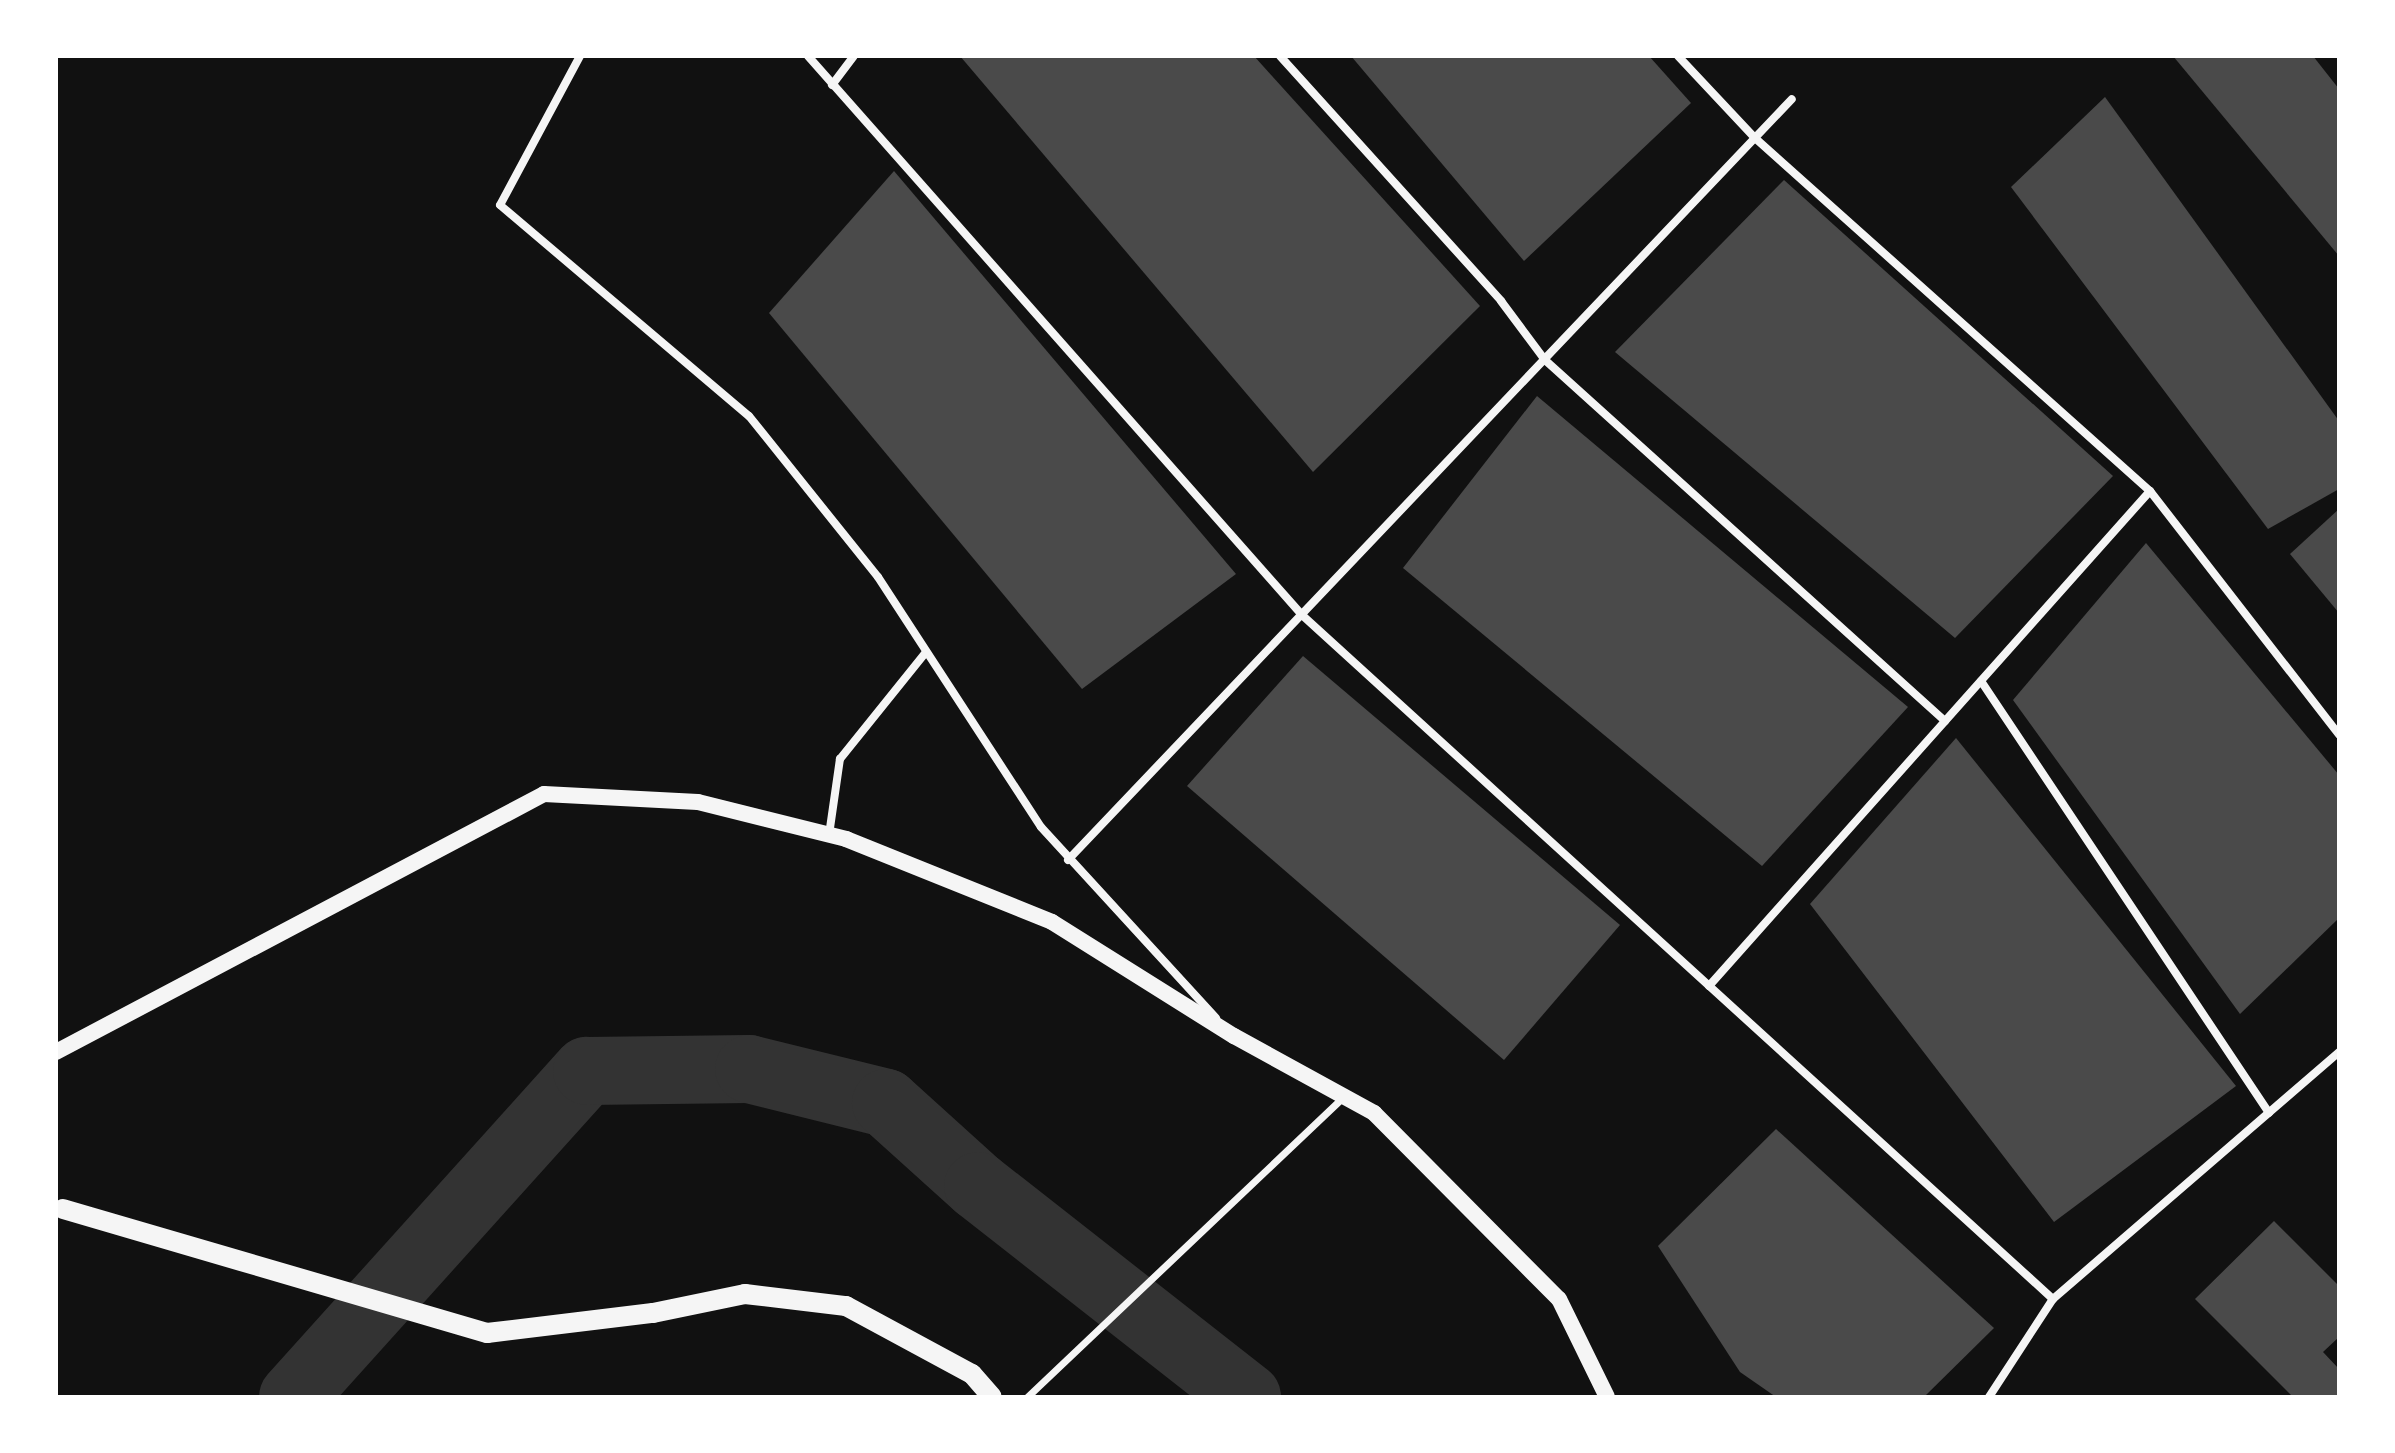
<!DOCTYPE html>
<style>
body{margin:0}
#map{position:relative;width:2395px;height:1453px;overflow:hidden;background:#111;font-family:Literata,serif}
div>[style]{position:absolute}
.river>*{height:68px;margin:-34px;padding:0 34px;transform-origin:34px;border-radius:34px;background:#333}
.building>*{inset:0;background:#4a4a4a}
.pedestrian>*{height:7px;margin:-3.5px;padding:0 3.5px;transform-origin:3.5px;border-radius:3.5px;background:#f5f5f5}
.minor>*{height:8px;margin:-4px;padding:0 4px;transform-origin:4px;border-radius:4px;background:#f5f5f5}
.secondary>*{height:16px;margin:-8px;padding:0 8px;transform-origin:8px;border-radius:8px;background:#f5f5f5}
.primary>*{height:20px;margin:-10px;padding:0 10px;transform-origin:10px;border-radius:10px;background:#f5f5f5}
span{translate:-50% -50%;white-space:nowrap;text-align:center;line-height:1.15;-webkit-text-stroke:6px #fff;paint-order:stroke}
.frame{position:absolute;inset:0;border:58px solid #fff;pointer-events:none}
</style>
<div id="map">
<div class="river">
<div style="left:293px;top:1397px;width:439px;rotate:-48deg"></div>
<div style="left:587px;top:1071px;width:162px;rotate:-0.7deg"></div>
<div style="left:749px;top:1069px;width:141px;rotate:13.9deg"></div>
<div style="left:886px;top:1103px;width:124px;rotate:42.1deg"></div>
<div style="left:978px;top:1186px;width:342px;rotate:38.1deg"></div>
</div>
<div class="building">
<div style="clip-path:polygon(960px 56px,1254px 56px,1480px 306px,1313px 472px)"></div>
<div style="clip-path:polygon(1351px 56px,1649px 56px,1691px 103px,1524px 261px)"></div>
<div style="clip-path:polygon(2173px 56px,2313px 56px,2339px 89px,2339px 256px)"></div>
<div style="clip-path:polygon(2105px 97px,2339px 421px,2339px 489px,2268px 529px,2011px 187px)"></div>
<div style="clip-path:polygon(894px 171px,1236px 574px,1082px 689px,769px 313px)"></div>
<div style="clip-path:polygon(1784px 180px,2113px 476px,1955px 638px,1615px 352px)"></div>
<div style="clip-path:polygon(1537px 396px,1908px 707px,1762px 866px,1403px 568px)"></div>
<div style="clip-path:polygon(2339px 509px,2339px 613px,2290px 554px)"></div>
<div style="clip-path:polygon(2146px 543px,2339px 775px,2339px 918px,2240px 1014px,2013px 700px)"></div>
<div style="clip-path:polygon(1303px 656px,1620px 925px,1504px 1060px,1187px 786px)"></div>
<div style="clip-path:polygon(1956px 738px,2236px 1086px,2054px 1222px,1810px 904px)"></div>
<div style="clip-path:polygon(1776px 1129px,1994px 1328px,1924px 1397px,1776px 1397px,1740px 1372px,1658px 1246px)"></div>
<div style="clip-path:polygon(2274px 1221px,2339px 1286px,2339px 1337px,2323px 1352px,2339px 1369px,2337px 1397px,2293px 1397px,2195px 1299px)"></div>
</div>
<div class="pedestrian">
<div style="left:1027px;top:1397px;width:436px;rotate:-43.5deg"></div>
</div>
<div class="minor">
<div style="left:580px;top:56px;width:169px;rotate:118.2deg"></div>
<div style="left:500px;top:205px;width:326px;rotate:40.3deg"></div>
<div style="left:749px;top:416px;width:206px;rotate:51.3deg"></div>
<div style="left:878px;top:577px;width:298px;rotate:56.9deg"></div>
<div style="left:1041px;top:827px;width:259px;rotate:47.5deg"></div>
<div style="left:808px;top:56px;width:746px;rotate:48.53deg"></div>
<div style="left:1302px;top:615px;width:1016px;rotate:42.33deg"></div>
<div style="left:1280px;top:56px;width:330px;rotate:47.9deg"></div>
<div style="left:1501px;top:301px;width:74px;rotate:53.3deg"></div>
<div style="left:1545px;top:360px;width:539px;rotate:42.07deg"></div>
<div style="left:1678px;top:56px;width:112px;rotate:46.8deg"></div>
<div style="left:1755px;top:138px;width:530px;rotate:41.79deg"></div>
<div style="left:2150px;top:491px;width:309px;rotate:52.2deg"></div>
<div style="left:832px;top:85px;width:36px;rotate:-53deg"></div>
<div style="left:1981px;top:681px;width:519px;rotate:56.31deg"></div>
<div style="left:829px;top:835px;width:77px;rotate:-81.8deg"></div>
<div style="left:840px;top:759px;width:137px;rotate:-51.2deg"></div>
<div style="left:1068px;top:860px;width:1050px;rotate:-46.43deg"></div>
<div style="left:1709px;top:986px;width:663px;rotate:-48.3deg"></div>
<div style="left:1989px;top:1397px;width:117px;rotate:-56.9deg"></div>
<div style="left:2053px;top:1299px;width:378px;rotate:-40.8deg"></div>
</div>
<div class="secondary">
<div style="left:56px;top:1052px;width:552px;rotate:-27.86deg"></div>
<div style="left:544px;top:794px;width:154px;rotate:3deg"></div>
<div style="left:698px;top:802px;width:153px;rotate:14deg"></div>
<div style="left:846px;top:839px;width:222px;rotate:21.9deg"></div>
<div style="left:1052px;top:922px;width:215px;rotate:32.1deg"></div>
<div style="left:1234px;top:1036px;width:160px;rotate:28.8deg"></div>
<div style="left:1374px;top:1113px;width:262px;rotate:45.2deg"></div>
<div style="left:1559px;top:1299px;width:109px;rotate:63.9deg"></div>
</div>
<div class="primary">
<div style="left:63px;top:1209px;width:442px;rotate:16.3deg"></div>
<div style="left:487px;top:1333px;width:167px;rotate:-6.9deg"></div>
<div style="left:653px;top:1313px;width:94px;rotate:-11.7deg"></div>
<div style="left:745px;top:1294px;width:102px;rotate:6.8deg"></div>
<div style="left:846px;top:1306px;width:143px;rotate:28.4deg"></div>
<div style="left:972px;top:1374px;width:30px;rotate:49deg"></div>
</div>
<div class="frame"></div>
</div>
